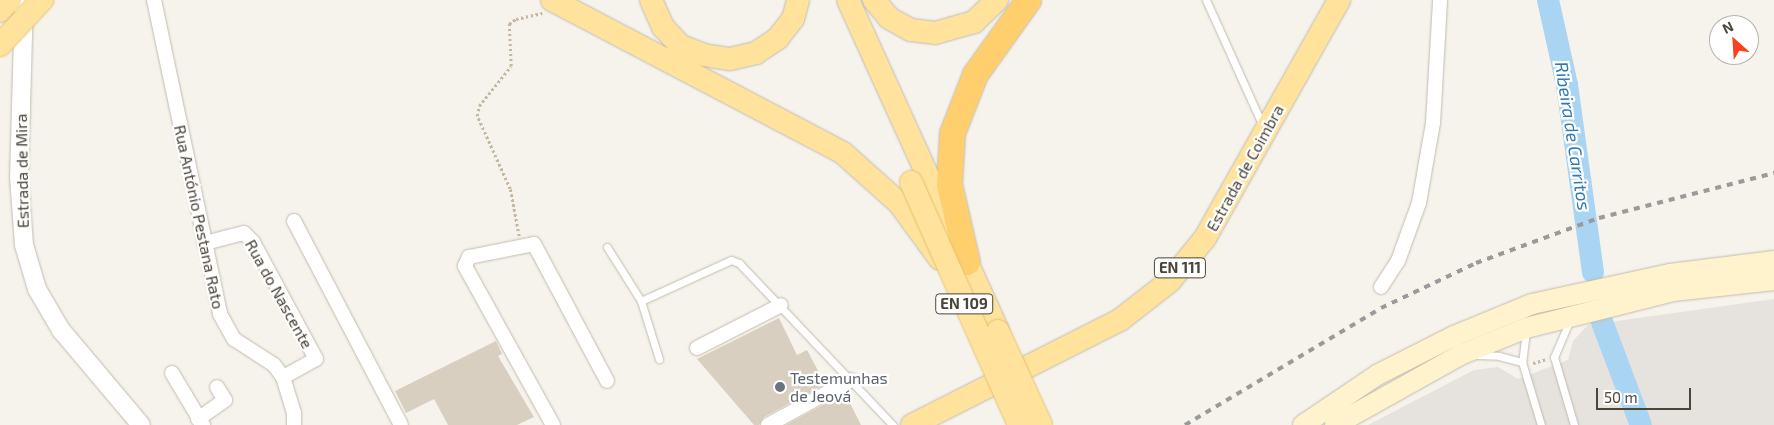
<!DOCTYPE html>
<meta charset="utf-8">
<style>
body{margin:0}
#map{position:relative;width:1774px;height:425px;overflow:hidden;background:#f6f3ec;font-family:"Exo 2",sans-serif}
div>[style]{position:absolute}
.industrial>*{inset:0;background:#e6e2dd}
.river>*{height:22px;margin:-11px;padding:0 11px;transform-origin:11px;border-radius:11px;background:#a9d4f2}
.building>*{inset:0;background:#d8cfc1}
.path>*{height:2.5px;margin-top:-1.25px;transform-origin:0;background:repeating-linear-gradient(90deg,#c4b79f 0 2.5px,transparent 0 5px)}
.roads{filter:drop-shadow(0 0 1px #c2bbae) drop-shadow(0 0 1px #c2bbae)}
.service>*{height:7px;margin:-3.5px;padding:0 3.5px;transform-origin:3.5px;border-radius:3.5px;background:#fff}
.minor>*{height:14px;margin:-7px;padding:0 7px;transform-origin:7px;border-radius:7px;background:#fff}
.tertiary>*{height:18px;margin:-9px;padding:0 9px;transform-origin:9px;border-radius:9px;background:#fff}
.secondary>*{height:20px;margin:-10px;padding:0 10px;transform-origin:10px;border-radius:10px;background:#fff3cd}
.primary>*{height:22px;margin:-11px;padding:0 11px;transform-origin:11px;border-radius:11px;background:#ffe39c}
.motorway>*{height:25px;margin:-12.5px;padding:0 12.5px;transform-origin:12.5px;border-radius:12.5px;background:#ffcf6e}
.rail>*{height:4px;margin-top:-2px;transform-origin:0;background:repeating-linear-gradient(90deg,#9a9a9a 0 6px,transparent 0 12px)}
.bridges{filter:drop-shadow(0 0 1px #e6c16a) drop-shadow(0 0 1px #e6c16a)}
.primary-bridge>*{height:22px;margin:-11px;padding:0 11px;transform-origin:11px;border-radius:11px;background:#ffe39c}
.dots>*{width:14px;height:14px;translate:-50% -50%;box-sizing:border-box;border:2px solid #fff;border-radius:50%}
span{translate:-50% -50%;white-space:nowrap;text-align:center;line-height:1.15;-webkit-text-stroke:4.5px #fff;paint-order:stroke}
.shield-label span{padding:1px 4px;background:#fff;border:1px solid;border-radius:4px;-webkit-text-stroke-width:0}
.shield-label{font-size:15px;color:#4b4439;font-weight:700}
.street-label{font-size:16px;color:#4b4439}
.worship-label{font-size:16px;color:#5b616d}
.left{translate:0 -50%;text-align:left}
.water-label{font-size:18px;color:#2e7ab2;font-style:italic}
.north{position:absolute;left:1709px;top:15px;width:50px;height:50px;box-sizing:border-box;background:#fff;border:1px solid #b7b4b0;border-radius:50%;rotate:334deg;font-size:14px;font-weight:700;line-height:20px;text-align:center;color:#4b4439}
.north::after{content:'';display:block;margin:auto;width:18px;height:22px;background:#fc3f1d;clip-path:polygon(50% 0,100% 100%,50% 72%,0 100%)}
.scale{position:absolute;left:1596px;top:388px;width:95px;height:22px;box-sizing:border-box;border:2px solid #4b4439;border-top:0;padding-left:6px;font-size:15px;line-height:18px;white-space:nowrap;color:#4b4439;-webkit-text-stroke:4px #fff;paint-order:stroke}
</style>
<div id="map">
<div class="industrial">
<div style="clip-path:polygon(1774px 299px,1774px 425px,1368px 425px,1474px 370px,1498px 367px,1518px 379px,1568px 360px,1573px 341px,1588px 325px)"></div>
</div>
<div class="river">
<div style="left:1548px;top:0;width:87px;rotate:77.4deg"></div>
<div style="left:1567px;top:85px;width:189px;rotate:82.1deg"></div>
<div style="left:1602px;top:322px;width:110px;rotate:69.3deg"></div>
</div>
<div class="building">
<div style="clip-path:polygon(779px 318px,797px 355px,807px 350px,825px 384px,764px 417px,759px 425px,754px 425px,697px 359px)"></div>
<div style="clip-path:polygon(496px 341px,502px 354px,498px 356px,534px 417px,517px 425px,448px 425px,434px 399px,406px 413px,395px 391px)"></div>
<div style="clip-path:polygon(845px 393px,861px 425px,786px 425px)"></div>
</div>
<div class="path">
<div style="left:519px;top:236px;width:48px;rotate:-100.8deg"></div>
<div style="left:510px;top:189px;width:80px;rotate:-114.3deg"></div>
<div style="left:477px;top:116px;width:10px;rotate:-79deg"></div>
<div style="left:479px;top:106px;width:51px;rotate:-51.3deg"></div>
<div style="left:511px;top:66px;width:42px;rotate:-92.7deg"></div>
<div style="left:509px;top:24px;width:9px;rotate:-36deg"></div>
<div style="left:516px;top:19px;width:27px;rotate:-13deg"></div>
<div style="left:1533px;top:363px;width:15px;rotate:-16deg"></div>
</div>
<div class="roads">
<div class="service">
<div style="left:1206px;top:0;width:138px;rotate:65.7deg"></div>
<div style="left:607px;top:247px;width:64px;rotate:57.8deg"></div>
<div style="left:641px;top:301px;width:61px;rotate:72.8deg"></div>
<div style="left:641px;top:301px;width:99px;rotate:-24.5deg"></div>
<div style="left:731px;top:260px;width:9px;rotate:21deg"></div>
<div style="left:739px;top:263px;width:224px;rotate:46.5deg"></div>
<div style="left:1569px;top:322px;width:38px;rotate:113deg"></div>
<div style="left:1554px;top:357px;width:71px;rotate:73.6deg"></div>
<div style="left:1526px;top:331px;width:31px;rotate:97deg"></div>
<div style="left:1522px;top:362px;width:66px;rotate:73.2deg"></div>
<div style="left:1476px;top:355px;width:23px;rotate:2deg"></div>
<div style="left:1499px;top:356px;width:24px;rotate:15deg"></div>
</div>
<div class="minor">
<div style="left:154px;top:0;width:321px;rotate:78.1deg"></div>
<div style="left:220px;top:314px;width:29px;rotate:61deg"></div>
<div style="left:234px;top:339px;width:48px;rotate:33deg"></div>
<div style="left:274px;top:365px;width:15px;rotate:53deg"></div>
<div style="left:283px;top:377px;width:38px;rotate:73deg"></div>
<div style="left:294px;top:413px;width:12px;rotate:90deg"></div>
<div style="left:294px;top:221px;width:230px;rotate:62.3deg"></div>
<div style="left:205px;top:243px;width:40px;rotate:-14.4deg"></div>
<div style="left:244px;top:233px;width:13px;rotate:45deg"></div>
<div style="left:253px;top:242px;width:133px;rotate:61.7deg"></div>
<div style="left:316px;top:359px;width:38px;rotate:151deg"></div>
<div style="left:1381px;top:287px;width:31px;rotate:-57deg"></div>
<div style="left:1398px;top:261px;width:62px;rotate:-70.1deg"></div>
<div style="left:1419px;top:203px;width:81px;rotate:-80.1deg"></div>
<div style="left:1433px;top:123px;width:123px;rotate:-86.7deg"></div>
<div style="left:697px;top:348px;width:94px;rotate:-27.1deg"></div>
<div style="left:172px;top:373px;width:61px;rotate:59.2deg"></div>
<div style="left:198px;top:419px;width:33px;rotate:-35deg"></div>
<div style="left:225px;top:400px;width:15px;rotate:-122deg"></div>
<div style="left:553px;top:425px;width:182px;rotate:-119deg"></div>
<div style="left:465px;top:266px;width:10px;rotate:-66deg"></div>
<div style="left:469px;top:257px;width:66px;rotate:-11.3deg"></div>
<div style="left:534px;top:244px;width:155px;rotate:61.9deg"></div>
<div style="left:768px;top:425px;width:94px;rotate:-28.5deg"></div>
</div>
<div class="tertiary">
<div style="left:24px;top:0;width:177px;rotate:91.6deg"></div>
<div style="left:19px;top:177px;width:68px;rotate:85.8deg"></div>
<div style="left:24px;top:245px;width:46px;rotate:73.5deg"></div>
<div style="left:37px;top:289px;width:48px;rotate:59.7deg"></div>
<div style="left:61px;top:330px;width:124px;rotate:49.9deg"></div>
</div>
<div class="secondary">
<div style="left:1303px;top:425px;width:89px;rotate:-34deg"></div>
<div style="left:1377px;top:375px;width:86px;rotate:-26.9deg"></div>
<div style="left:1454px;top:336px;width:84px;rotate:-22.3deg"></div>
<div style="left:1532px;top:304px;width:141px;rotate:-12.3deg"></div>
<div style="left:1670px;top:274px;width:105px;rotate:-7.1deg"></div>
<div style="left:1335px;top:425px;width:143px;rotate:-29.2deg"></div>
<div style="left:1460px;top:355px;width:71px;rotate:-22.2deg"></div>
<div style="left:1526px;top:328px;width:152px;rotate:-14.1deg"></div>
<div style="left:1673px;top:291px;width:102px;rotate:-6.2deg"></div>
</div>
<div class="primary">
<div style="left:552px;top:0;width:329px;rotate:27.7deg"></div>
<div style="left:843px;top:153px;width:75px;rotate:41.8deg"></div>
<div style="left:899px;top:203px;width:69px;rotate:53.8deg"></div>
<div style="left:651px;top:0;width:30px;rotate:66deg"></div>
<div style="left:663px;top:27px;width:26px;rotate:47deg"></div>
<div style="left:681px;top:46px;width:25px;rotate:21deg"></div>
<div style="left:704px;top:55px;width:26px;rotate:9deg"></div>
<div style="left:730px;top:59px;width:27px;rotate:-13deg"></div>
<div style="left:756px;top:53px;width:27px;rotate:-34deg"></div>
<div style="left:778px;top:38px;width:24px;rotate:-52deg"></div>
<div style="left:793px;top:19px;width:20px;rotate:-75deg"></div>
<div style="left:848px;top:0;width:363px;rotate:65.6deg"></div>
<div style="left:874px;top:0;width:23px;rotate:50deg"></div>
<div style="left:889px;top:18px;width:25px;rotate:29deg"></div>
<div style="left:911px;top:30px;width:24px;rotate:7deg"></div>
<div style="left:935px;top:33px;width:41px;rotate:-15.8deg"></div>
<div style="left:974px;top:22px;width:32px;rotate:-44deg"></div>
<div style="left:0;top:11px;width:15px;rotate:-48deg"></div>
<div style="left:912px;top:425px;width:233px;rotate:-26.8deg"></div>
<div style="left:1120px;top:320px;width:63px;rotate:-38deg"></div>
<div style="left:1170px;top:281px;width:55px;rotate:-50.9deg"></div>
<div style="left:1205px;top:238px;width:273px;rotate:-60.6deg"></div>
</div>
<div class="motorway">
<div style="left:967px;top:262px;width:80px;rotate:-103deg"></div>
<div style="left:949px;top:184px;width:51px;rotate:-86.6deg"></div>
<div style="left:952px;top:133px;width:63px;rotate:-68.7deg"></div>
<div style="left:975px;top:74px;width:91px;rotate:-54.4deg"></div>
</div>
</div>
<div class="rail">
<div style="left:1185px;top:425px;width:228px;rotate:-30.8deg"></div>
<div style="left:1381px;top:308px;width:105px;rotate:-25.3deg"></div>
<div style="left:1476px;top:263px;width:131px;rotate:-20.1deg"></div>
<div style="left:1599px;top:218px;width:181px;rotate:-14.4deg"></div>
</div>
<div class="bridges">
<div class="primary-bridge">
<div style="left:0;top:45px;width:62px;rotate:-47deg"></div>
<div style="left:911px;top:182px;width:266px;rotate:66deg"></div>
<div style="left:998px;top:331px;width:103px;rotate:65.4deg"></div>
</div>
</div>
<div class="dots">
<div style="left:780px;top:387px;background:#6b7280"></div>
</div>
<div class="shield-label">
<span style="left:1180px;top:268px">EN 111</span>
<span style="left:964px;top:304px">EN 109</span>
</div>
<div class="street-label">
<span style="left:1245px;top:168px;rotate:-61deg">Estrada de Coimbra</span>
<span style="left:22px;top:171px;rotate:-91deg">Estrada de Mira</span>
<span style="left:199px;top:217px;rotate:78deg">Rua António Pestana Rato</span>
<span style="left:279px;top:294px;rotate:61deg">Rua do Nascente</span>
</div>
<div class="worship-label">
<span class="left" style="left:790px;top:387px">Testemunhas<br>de Jeová</span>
</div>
<div class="water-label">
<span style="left:1573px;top:136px;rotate:81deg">Ribeira de Carritos</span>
</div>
<div class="north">N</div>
<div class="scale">50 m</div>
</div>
